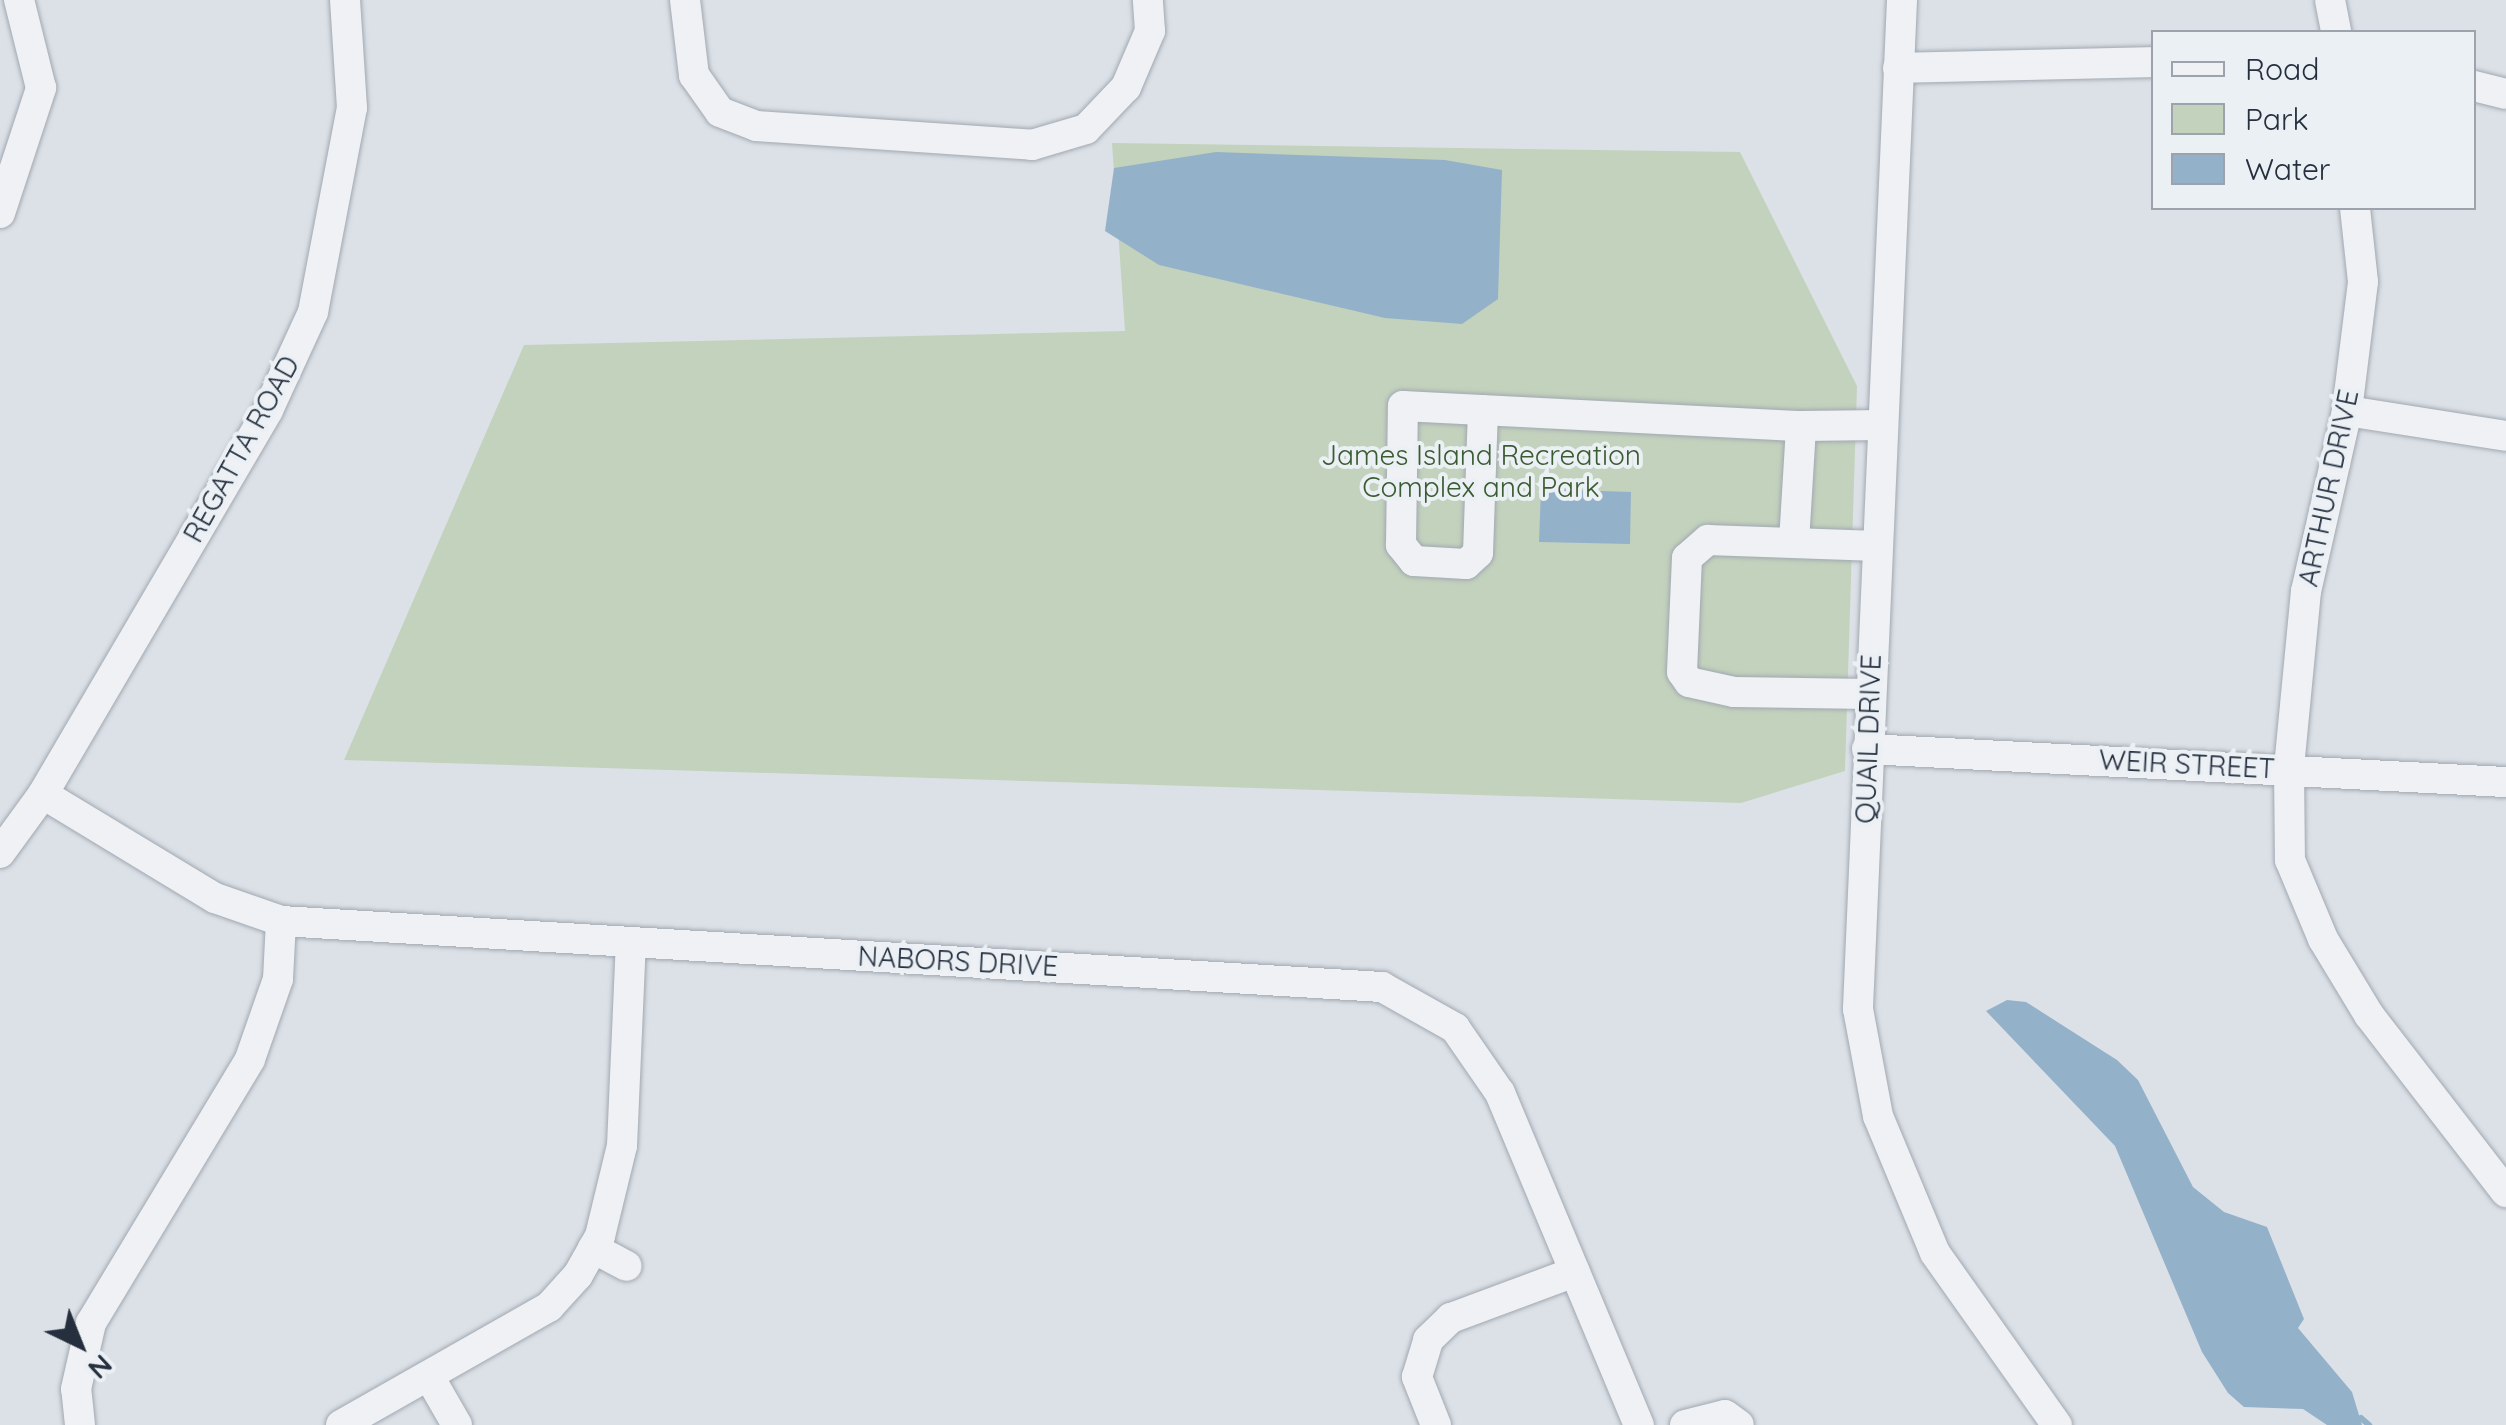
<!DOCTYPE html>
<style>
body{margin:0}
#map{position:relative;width:2506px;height:1425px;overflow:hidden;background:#dce1e7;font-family:Quicksand,sans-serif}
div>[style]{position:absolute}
.green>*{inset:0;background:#c3d2bd}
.water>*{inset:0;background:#94b1ca}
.stream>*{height:6px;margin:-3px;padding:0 3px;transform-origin:3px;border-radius:3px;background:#94b1ca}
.roads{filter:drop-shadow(0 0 2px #a1a8b1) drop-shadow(0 0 2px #a1a8b1)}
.minor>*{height:30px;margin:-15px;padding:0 15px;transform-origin:15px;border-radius:15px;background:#eff1f5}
span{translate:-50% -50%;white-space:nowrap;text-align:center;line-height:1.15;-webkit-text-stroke:8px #ebf0f5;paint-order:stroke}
.street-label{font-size:28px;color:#252f3e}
.park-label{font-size:28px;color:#3b5b31}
.legend{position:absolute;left:2151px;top:30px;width:325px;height:180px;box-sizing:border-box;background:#ebf0f5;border:2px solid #9ca3ac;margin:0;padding:12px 18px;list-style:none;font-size:30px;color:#252f3e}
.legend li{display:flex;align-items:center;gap:20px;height:50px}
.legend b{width:50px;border:2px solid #9ca3ac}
.north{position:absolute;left:30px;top:1295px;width:100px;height:100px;-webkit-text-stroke:8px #ebf0f5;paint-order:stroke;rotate:137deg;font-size:28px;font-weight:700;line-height:40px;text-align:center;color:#252f3e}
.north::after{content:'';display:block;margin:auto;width:35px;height:45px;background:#252f3e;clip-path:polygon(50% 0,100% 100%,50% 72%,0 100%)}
</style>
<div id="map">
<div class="green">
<div style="clip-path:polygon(1112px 143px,1740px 152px,1857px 386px,1845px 771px,1741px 803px,344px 760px,524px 345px,1125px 331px)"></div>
</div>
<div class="water">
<div style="clip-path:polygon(1216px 152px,1445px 160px,1502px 170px,1498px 299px,1462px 324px,1385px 318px,1159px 265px,1105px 231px,1114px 168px)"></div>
<div style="clip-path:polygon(1541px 489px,1631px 492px,1630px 544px,1539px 542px)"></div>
<div style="clip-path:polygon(2007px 1000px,2026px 1002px,2117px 1060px,2138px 1080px,2193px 1187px,2224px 1212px,2267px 1227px,2304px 1319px,2298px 1328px,2352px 1392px,2362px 1425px,2327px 1425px,2303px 1409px,2244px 1407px,2228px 1393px,2202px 1352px,2115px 1146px,1986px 1011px)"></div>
</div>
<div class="stream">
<div style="left:2361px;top:1418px;width:11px;rotate:41deg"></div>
</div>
<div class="roads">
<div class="minor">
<div style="left:685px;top:0;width:76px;rotate:83.2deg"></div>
<div style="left:694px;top:75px;width:45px;rotate:54.9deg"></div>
<div style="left:720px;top:112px;width:39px;rotate:21deg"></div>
<div style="left:756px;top:126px;width:277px;rotate:3.9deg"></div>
<div style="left:1032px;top:145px;width:56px;rotate:-16.5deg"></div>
<div style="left:1086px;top:129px;width:58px;rotate:-46.4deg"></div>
<div style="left:1126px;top:87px;width:61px;rotate:-66.8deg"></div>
<div style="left:1150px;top:31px;width:31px;rotate:-94deg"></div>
<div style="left:1902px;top:0;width:1010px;rotate:92.5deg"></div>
<div style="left:1858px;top:1009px;width:109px;rotate:79.4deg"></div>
<div style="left:1878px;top:1116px;width:148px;rotate:67.4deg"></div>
<div style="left:1935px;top:1253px;width:211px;rotate:54.7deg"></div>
<div style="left:2330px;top:0;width:33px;rotate:79deg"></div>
<div style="left:1898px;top:68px;width:256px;rotate:-1.3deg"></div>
<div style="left:2474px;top:86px;width:33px;rotate:14deg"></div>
<div style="left:2355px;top:208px;width:74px;rotate:83.8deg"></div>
<div style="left:2363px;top:282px;width:130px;rotate:97.1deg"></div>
<div style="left:2347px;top:411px;width:185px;rotate:102.8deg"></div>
<div style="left:2306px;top:591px;width:178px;rotate:95.5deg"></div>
<div style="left:2289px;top:768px;width:92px;rotate:89.4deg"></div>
<div style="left:2290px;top:860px;width:86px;rotate:67.3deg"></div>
<div style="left:2323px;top:939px;width:89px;rotate:58.8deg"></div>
<div style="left:2369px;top:1015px;width:224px;rotate:52.3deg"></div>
<div style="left:0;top:213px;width:132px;rotate:-71.8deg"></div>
<div style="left:41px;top:88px;width:91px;rotate:-104deg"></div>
<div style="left:1483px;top:410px;width:143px;rotate:92deg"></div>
<div style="left:1478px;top:553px;width:16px;rotate:137deg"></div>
<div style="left:1466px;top:564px;width:52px;rotate:-176.7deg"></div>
<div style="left:1414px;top:561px;width:21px;rotate:-129deg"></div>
<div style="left:1401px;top:545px;width:139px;rotate:-89.2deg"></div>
<div style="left:1403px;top:406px;width:399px;rotate:2.9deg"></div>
<div style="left:2347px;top:411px;width:161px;rotate:8.9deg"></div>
<div style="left:1794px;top:542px;width:116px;rotate:-86.5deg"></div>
<div style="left:1801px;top:426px;width:81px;rotate:-0.7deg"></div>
<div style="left:1870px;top:694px;width:136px;rotate:-179.2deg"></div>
<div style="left:1734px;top:692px;width:46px;rotate:-167.5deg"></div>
<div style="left:1689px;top:682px;width:12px;rotate:-125deg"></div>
<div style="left:1682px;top:672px;width:114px;rotate:-87.5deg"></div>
<div style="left:1687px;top:558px;width:28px;rotate:-41deg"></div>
<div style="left:1708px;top:540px;width:169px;rotate:2deg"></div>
<div style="left:1867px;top:749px;width:640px;rotate:2.96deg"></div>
<div style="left:43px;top:794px;width:201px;rotate:31.2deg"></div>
<div style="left:215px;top:898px;width:70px;rotate:19.2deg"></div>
<div style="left:281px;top:921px;width:1103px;rotate:3.43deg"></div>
<div style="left:1382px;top:987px;width:84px;rotate:29.3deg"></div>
<div style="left:1455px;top:1028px;width:79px;rotate:55.3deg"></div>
<div style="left:1500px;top:1093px;width:360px;rotate:67.3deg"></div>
<div style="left:0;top:853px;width:73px;rotate:-53.9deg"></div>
<div style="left:43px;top:794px;width:445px;rotate:-59.6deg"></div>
<div style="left:268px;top:410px;width:108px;rotate:-65.3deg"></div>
<div style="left:313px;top:312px;width:208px;rotate:-79.2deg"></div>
<div style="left:352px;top:108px;width:108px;rotate:-93.7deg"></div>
<div style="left:593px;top:1248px;width:38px;rotate:28deg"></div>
<div style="left:430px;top:1378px;width:54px;rotate:60.1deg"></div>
<div style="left:80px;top:1425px;width:36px;rotate:-96deg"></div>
<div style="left:76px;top:1389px;width:68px;rotate:-77.2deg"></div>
<div style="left:91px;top:1323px;width:308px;rotate:-58.9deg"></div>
<div style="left:250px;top:1059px;width:85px;rotate:-70.7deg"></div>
<div style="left:278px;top:979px;width:58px;rotate:-87deg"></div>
<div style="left:341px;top:1425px;width:239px;rotate:-29.6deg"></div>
<div style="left:549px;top:1307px;width:43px;rotate:-47.8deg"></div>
<div style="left:578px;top:1275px;width:45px;rotate:-60.6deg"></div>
<div style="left:600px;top:1236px;width:93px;rotate:-76.3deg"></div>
<div style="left:622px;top:1146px;width:204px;rotate:-87.5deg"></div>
<div style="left:1436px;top:1425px;width:52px;rotate:-111.6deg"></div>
<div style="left:1417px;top:1377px;width:39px;rotate:-73deg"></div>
<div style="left:1428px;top:1340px;width:32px;rotate:-44deg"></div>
<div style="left:1451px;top:1318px;width:132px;rotate:-20.4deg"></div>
<div style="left:1685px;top:1425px;width:41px;rotate:-14deg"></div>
<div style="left:1725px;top:1415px;width:17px;rotate:36deg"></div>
</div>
</div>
<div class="street-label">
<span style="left:241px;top:449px;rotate:-61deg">REGATTA ROAD</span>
<span style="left:2328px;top:488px;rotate:-78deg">ARTHUR DRIVE</span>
<span style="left:1868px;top:739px;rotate:-88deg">QUAIL DRIVE</span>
<span style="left:2187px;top:764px;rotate:3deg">WEIR STREET</span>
<span style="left:958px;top:961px;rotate:3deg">NABORS DRIVE</span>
</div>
<div class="park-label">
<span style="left:1481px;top:471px">James Island Recreation<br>Complex and Park</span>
</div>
<ul class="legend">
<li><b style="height:12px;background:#eff1f5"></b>Road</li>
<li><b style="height:28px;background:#c3d2bd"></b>Park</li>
<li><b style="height:28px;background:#94b1ca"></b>Water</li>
</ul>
<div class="north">N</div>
</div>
